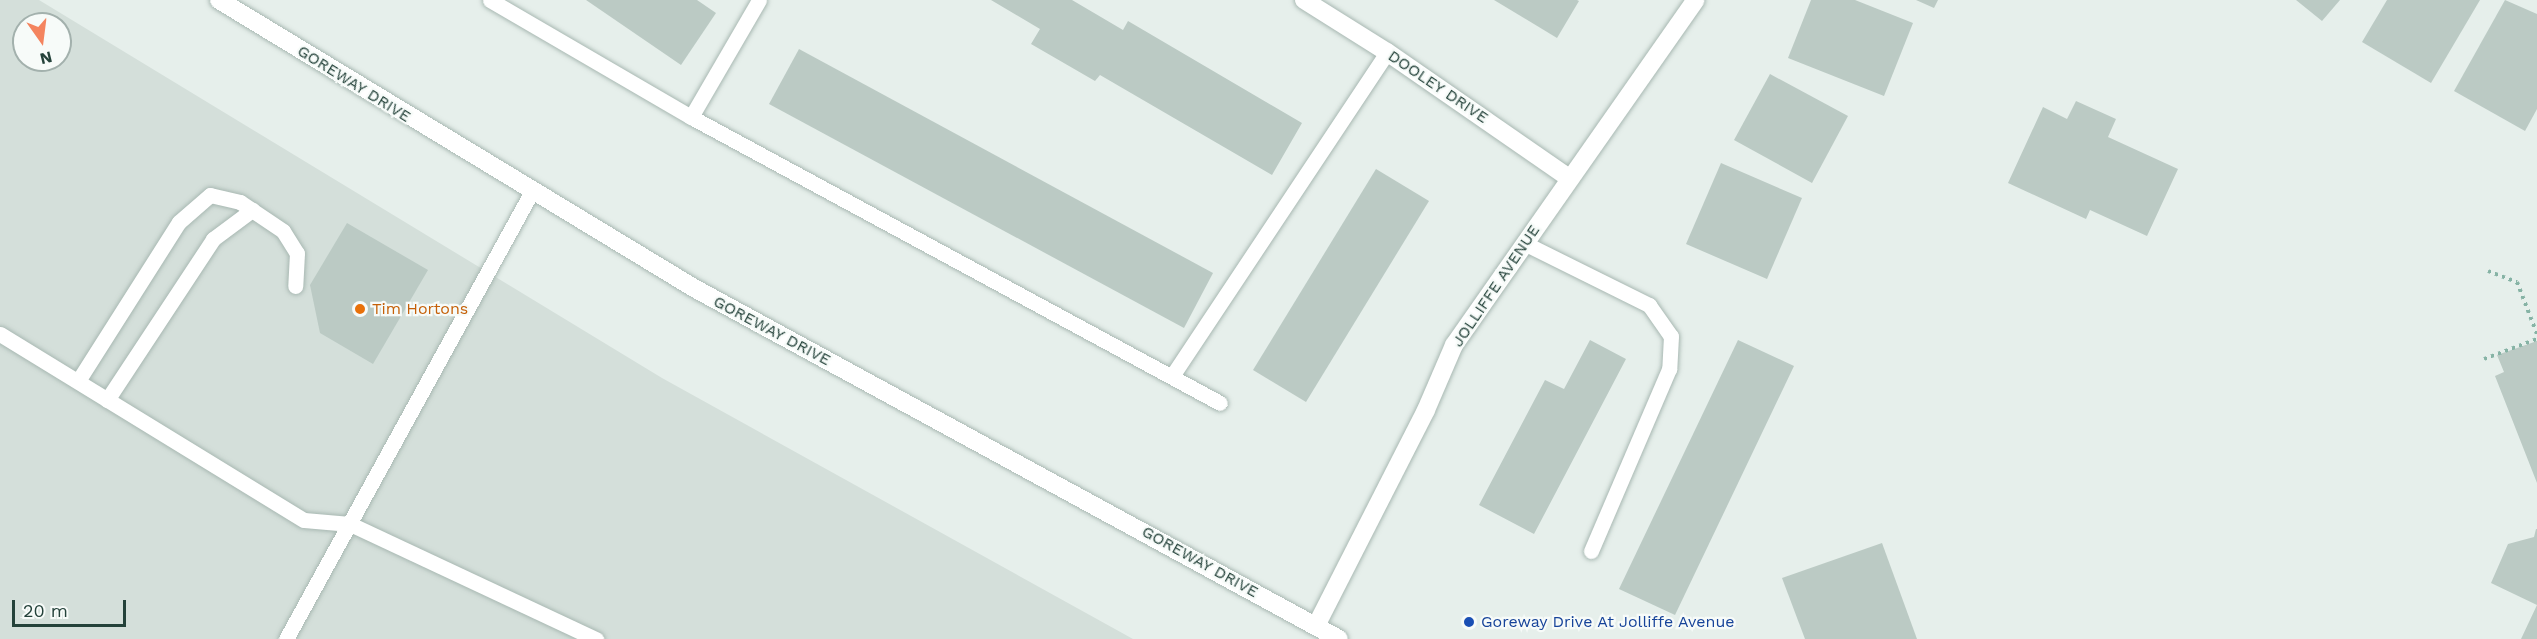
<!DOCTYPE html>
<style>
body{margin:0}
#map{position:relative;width:2537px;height:639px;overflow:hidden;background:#e6efeb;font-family:"Work Sans",sans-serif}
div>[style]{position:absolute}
.built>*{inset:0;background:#d4dfda}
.building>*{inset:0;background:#bbcac4}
.path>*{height:4px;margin-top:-2px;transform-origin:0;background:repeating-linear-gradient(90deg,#86b3a5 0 3px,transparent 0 7.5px)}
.roads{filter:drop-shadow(0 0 2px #a8b8b2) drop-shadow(0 0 2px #a8b8b2)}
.lane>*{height:15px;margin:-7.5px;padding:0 7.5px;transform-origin:7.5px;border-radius:7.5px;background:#fff}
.street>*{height:18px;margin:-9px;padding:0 9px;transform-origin:9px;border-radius:9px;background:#fff}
.secondary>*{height:18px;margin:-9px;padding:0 9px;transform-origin:9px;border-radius:9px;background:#fff}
.dots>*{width:16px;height:16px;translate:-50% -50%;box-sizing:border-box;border:3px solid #f7fbf9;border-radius:50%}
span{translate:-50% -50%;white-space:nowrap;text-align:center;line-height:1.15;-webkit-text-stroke:4.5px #f7fbf9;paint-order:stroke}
.street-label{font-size:16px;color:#24423a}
.food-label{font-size:16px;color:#c56008}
.left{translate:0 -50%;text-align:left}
.transit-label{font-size:16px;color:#164399}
.north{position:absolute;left:12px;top:12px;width:60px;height:60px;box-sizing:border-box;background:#f7fbf9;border:2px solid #a3b1ad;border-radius:50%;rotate:166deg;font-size:16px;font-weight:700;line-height:24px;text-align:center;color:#24423a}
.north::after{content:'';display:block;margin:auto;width:21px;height:27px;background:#f4845f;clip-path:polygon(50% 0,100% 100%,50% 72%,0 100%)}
.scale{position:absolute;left:12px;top:600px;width:114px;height:27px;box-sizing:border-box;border:3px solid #24423a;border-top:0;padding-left:8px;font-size:18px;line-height:21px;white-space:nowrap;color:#24423a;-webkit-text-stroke:4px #f7fbf9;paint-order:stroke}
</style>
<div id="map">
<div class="built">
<div style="clip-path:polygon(evenodd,0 0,39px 0,662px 378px,1133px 639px,0 639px,0 0,24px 24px,60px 24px,60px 60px,24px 60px,24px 24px)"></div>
</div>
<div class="building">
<div style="clip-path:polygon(586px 0,697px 0,716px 13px,681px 65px)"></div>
<div style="clip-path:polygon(991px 0,1072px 0,1123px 30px,1128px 21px,1302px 123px,1272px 175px,1100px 75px,1095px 81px,1031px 44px,1040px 29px)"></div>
<div style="clip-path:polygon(1494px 0,1577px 0,1579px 1px,1557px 38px)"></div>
<div style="clip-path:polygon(1811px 0,1855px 0,1913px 23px,1884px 96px,1788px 58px)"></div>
<div style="clip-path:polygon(1916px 0,1938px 0,1934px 8px)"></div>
<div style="clip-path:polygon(2296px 0,2340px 0,2322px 21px)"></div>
<div style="clip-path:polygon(2387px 0,2480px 0,2431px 83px,2362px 42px)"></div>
<div style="clip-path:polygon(2505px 0,2537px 14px,2537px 109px,2525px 131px,2454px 91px)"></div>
<div style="clip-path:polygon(799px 49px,1213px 273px,1184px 328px,769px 104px)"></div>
<div style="clip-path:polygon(1770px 74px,1848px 116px,1812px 183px,1734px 140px)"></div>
<div style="clip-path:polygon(2076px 101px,2116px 119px,2108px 137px,2178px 169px,2147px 236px,2090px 210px,2086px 219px,2008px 183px,2043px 107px,2067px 119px)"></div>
<div style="clip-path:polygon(1721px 163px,1802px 198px,1767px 279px,1686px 244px)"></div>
<div style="clip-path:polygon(1376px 169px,1429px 201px,1306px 402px,1253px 370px)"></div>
<div style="clip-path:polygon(347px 223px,428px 270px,373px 364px,320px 333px,310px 285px)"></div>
<div style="clip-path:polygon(1590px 340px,1626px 359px,1534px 534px,1479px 505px,1545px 380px,1564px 389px)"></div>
<div style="clip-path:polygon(1738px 340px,1794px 366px,1675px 615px,1619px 589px)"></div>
<div style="clip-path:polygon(2537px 341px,2537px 483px,2495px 376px,2504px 372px,2497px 355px)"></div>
<div style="clip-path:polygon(2536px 529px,2537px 529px,2537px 639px,2521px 639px,2537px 605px,2491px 583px,2508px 544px,2534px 537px)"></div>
<div style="clip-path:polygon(1882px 543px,1917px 639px,1805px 639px,1782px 578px)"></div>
</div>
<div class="path">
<div style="left:2488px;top:271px;width:31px;rotate:21deg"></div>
<div style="left:2517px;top:282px;width:56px;rotate:69deg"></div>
<div style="left:2484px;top:359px;width:57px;rotate:-20.7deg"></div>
</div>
<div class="roads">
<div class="lane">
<div style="left:490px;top:0;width:233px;rotate:30.2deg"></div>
<div style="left:691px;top:117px;width:601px;rotate:28.4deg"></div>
<div style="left:691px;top:117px;width:135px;rotate:-59.8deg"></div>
<div style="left:1524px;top:243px;width:140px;rotate:26.4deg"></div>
<div style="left:1649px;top:305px;width:38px;rotate:55deg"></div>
<div style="left:1671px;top:336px;width:33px;rotate:93deg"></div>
<div style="left:1669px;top:369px;width:198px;rotate:113.2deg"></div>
<div style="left:0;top:334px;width:356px;rotate:31.5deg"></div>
<div style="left:304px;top:520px;width:46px;rotate:5deg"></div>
<div style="left:350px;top:524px;width:272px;rotate:25.1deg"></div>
<div style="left:1172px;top:376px;width:389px;rotate:-56.4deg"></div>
<div style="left:78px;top:381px;width:188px;rotate:-57.6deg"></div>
<div style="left:179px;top:222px;width:41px;rotate:-41.1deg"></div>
<div style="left:210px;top:195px;width:31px;rotate:13deg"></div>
<div style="left:240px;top:202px;width:52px;rotate:34deg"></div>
<div style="left:283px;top:231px;width:26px;rotate:58deg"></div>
<div style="left:297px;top:253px;width:33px;rotate:93deg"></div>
<div style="left:107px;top:400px;width:193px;rotate:-56.6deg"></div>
<div style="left:213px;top:239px;width:49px;rotate:-36.6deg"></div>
<div style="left:286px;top:639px;width:509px;rotate:-61.22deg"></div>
</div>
<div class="street">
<div style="left:1304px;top:0;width:98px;rotate:32.1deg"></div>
<div style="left:1387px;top:52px;width:221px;rotate:34.7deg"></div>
<div style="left:1316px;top:626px;width:242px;rotate:-63deg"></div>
<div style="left:1426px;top:410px;width:71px;rotate:-66.7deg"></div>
<div style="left:1454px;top:345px;width:421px;rotate:-55deg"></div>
</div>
<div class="secondary">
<div style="left:219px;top:0;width:555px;rotate:31.23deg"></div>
<div style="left:694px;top:288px;width:734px;rotate:28.55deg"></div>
</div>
</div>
<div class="dots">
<div style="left:360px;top:309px;background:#e8710a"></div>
<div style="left:1469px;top:622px;background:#1a4fb4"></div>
</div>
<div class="street-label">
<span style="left:354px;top:84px;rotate:32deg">GOREWAY DRIVE</span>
<span style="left:1438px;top:87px;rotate:34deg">DOOLEY DRIVE</span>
<span style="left:1496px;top:286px;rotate:-56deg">JOLLIFFE AVENUE</span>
<span style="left:772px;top:331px;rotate:28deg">GOREWAY DRIVE</span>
<span style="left:1200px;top:562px;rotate:29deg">GOREWAY DRIVE</span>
</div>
<div class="food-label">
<span class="left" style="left:372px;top:309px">Tim Hortons</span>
</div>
<div class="transit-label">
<span class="left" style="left:1481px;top:622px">Goreway Drive At Jolliffe Avenue</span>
</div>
<div class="north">N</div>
<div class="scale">20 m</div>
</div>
